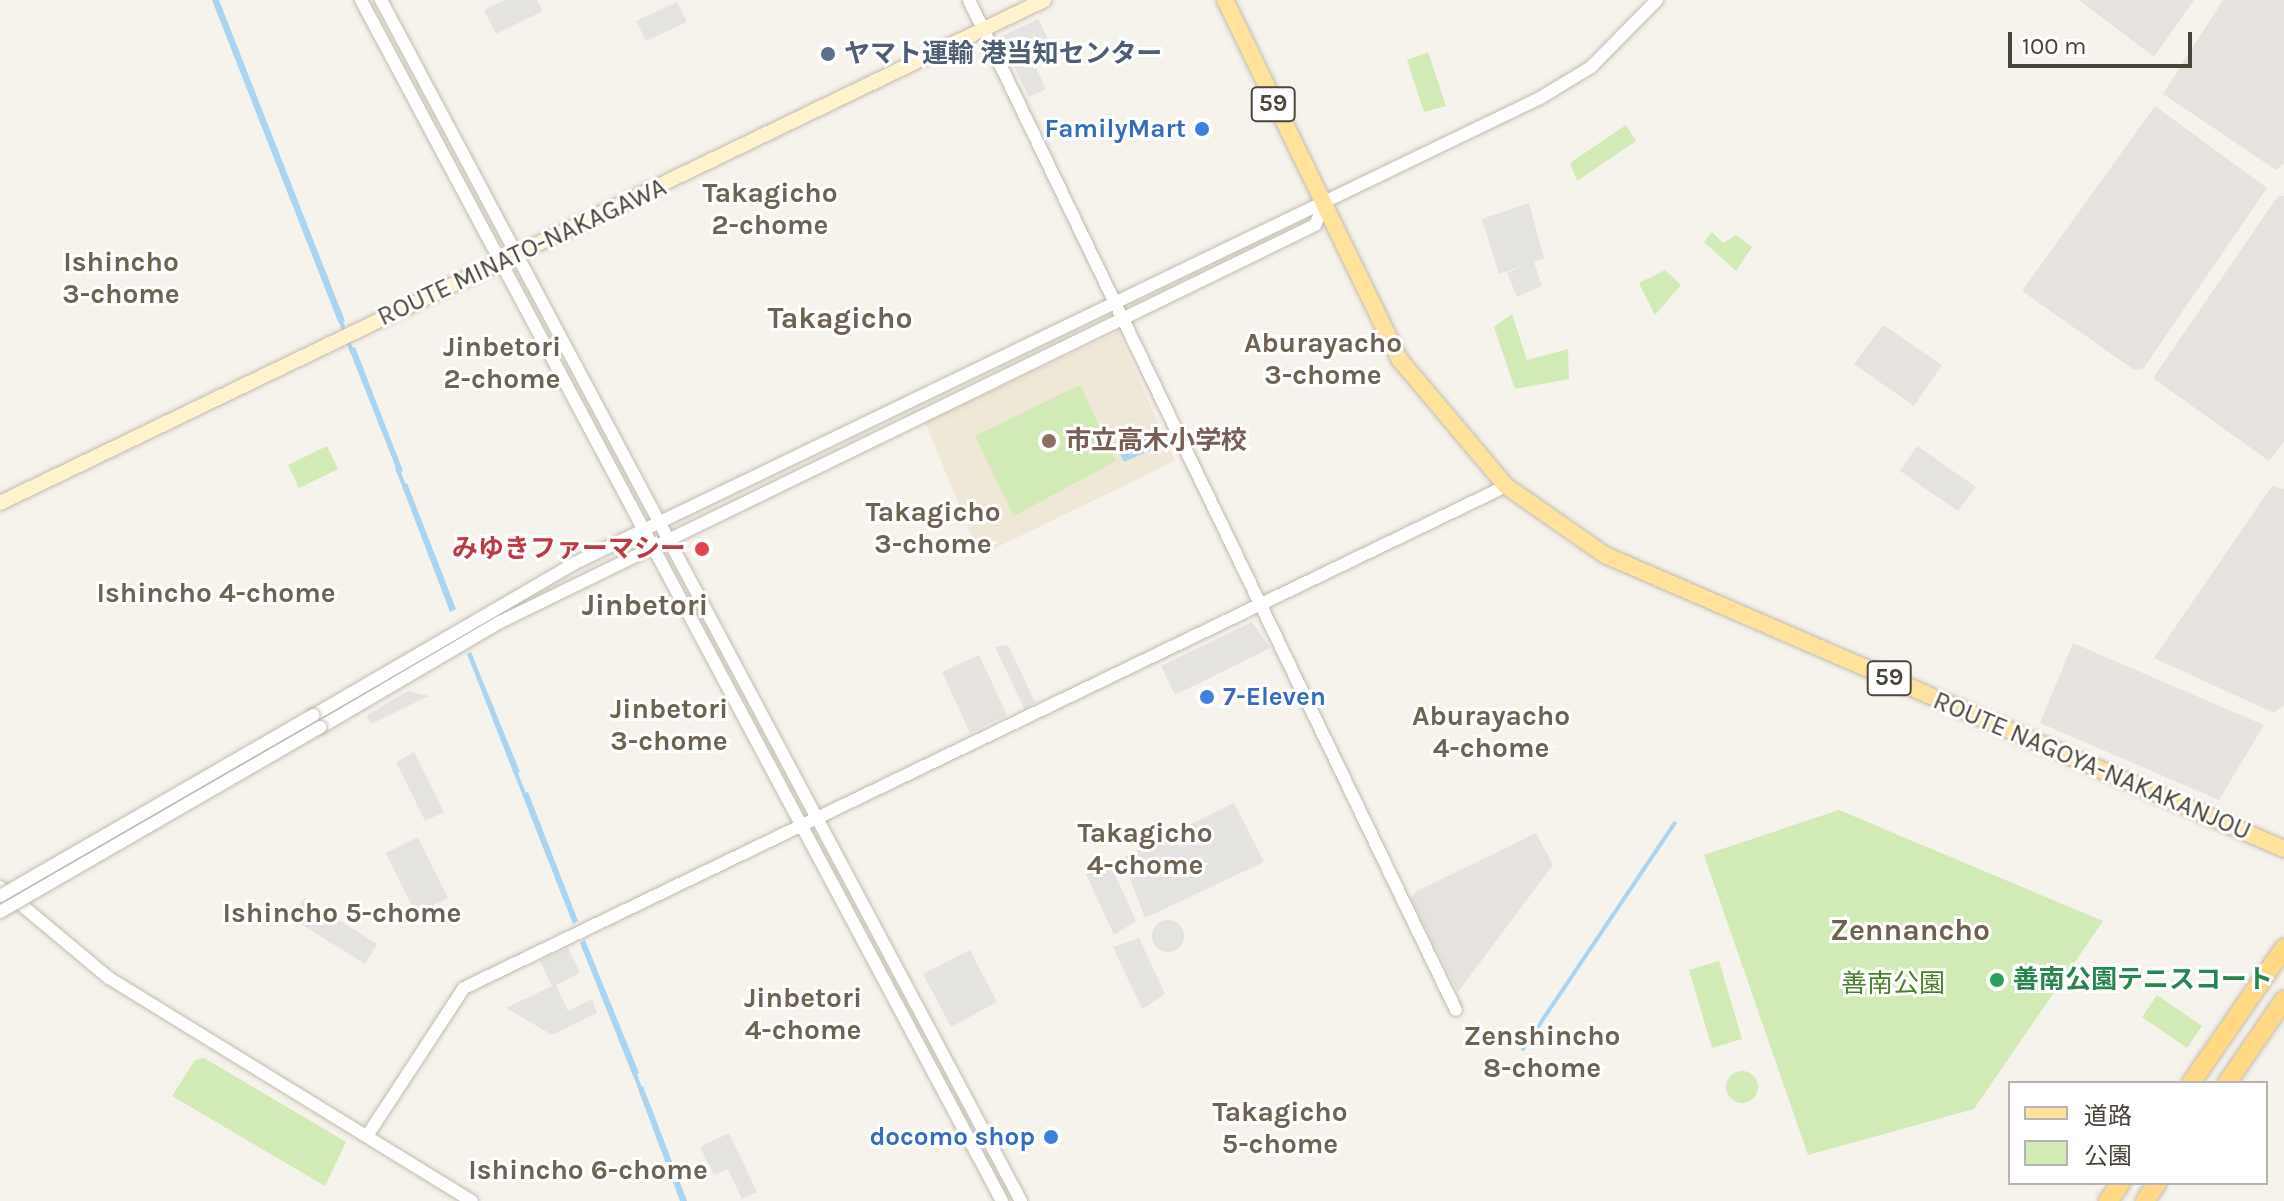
<!DOCTYPE html>
<meta charset="utf-8">
<style>
body{margin:0}
#map{position:relative;width:2284px;height:1201px;overflow:hidden;background:#f6f3ec;font-family:Karla,"Noto Sans JP",sans-serif}
div>[style]{position:absolute}
.industrial>*{inset:0;background:#e6e2dd}
.education>*{inset:0;background:#efe8d6}
.green>*{inset:0;background:#d2eab5}
.round{border-radius:50%}
.parking>*{inset:0;background:#e5e3e0}
.water>*{inset:0;background:#a9d4f2}
.stream>*{height:4px;margin:-2px;padding:0 2px;transform-origin:2px;border-radius:2px;background:#a9d4f2}
.roads{filter:drop-shadow(0 0 2px #c2bbae) drop-shadow(0 0 2px #c2bbae)}
.tertiary>*{height:12px;margin:-6px;padding:0 6px;transform-origin:6px;border-radius:6px;background:#fff}
.secondary>*{height:14px;margin:-7px;padding:0 7px;transform-origin:7px;border-radius:7px;background:#fff3cd}
.primary>*{height:16px;margin:-8px;padding:0 8px;transform-origin:8px;border-radius:8px;background:#ffe39c}
.trunk>*{height:18px;margin:-9px;padding:0 9px;transform-origin:9px;border-radius:9px;background:#ffd985}
.bridges{filter:drop-shadow(0 0 2px #c2bbae) drop-shadow(0 0 2px #c2bbae)}
.tertiary-bridge>*{height:12px;margin:-6px;padding:0 6px;transform-origin:6px;border-radius:6px;background:#fff}
.dots>*{width:22px;height:22px;translate:-50% -50%;box-sizing:border-box;border:4px solid #fff;border-radius:50%}
span{translate:-50% -50%;white-space:nowrap;text-align:center;line-height:1.15;-webkit-text-stroke:6px #fff;paint-order:stroke}
.shield-label span{padding:2px 6px;background:#fff;border:2px solid;border-radius:6px;-webkit-text-stroke-width:0}
.shield-label{font-size:24px;color:#4b4439;font-weight:700}
.service-label{font-size:26px;color:#4e5e75;font-weight:700}
.left{translate:0 -50%;text-align:left}
.shop-label{font-size:26px;color:#366cbe;font-weight:700}
.right{translate:-100% -50%;text-align:right}
.street-label{font-size:26px;color:#4b4439}
.education-label{font-size:26px;color:#785e54;font-weight:700}
.health-label{font-size:26px;color:#be3a42;font-weight:700}
.leisure-label{font-size:26px;color:#27864d;font-weight:700}
.park-label{font-size:26px;color:#4a7f2a}
.neighbourhood-label{font-size:28px;color:#6e6250;font-weight:700}
.quarter-label{font-size:30px;color:#6e6250;font-weight:700}
.legend{position:absolute;left:2008px;top:1081px;width:260px;height:104px;box-sizing:border-box;background:#fff;border:2px solid #b7b4b0;margin:0;padding:10px 14px;list-style:none;font-size:24px;color:#4b4439}
.legend li{display:flex;align-items:center;gap:16px;height:40px}
.legend b{width:40px;border:2px solid #b7b4b0}
.scale{position:absolute;left:2008px;top:32px;width:184px;height:36px;box-sizing:border-box;border:4px solid #4b4439;border-top:0;padding-left:10px;font-size:24px;line-height:28px;white-space:nowrap;color:#4b4439;-webkit-text-stroke:6px #fff;paint-order:stroke}
</style>
<div id="map">
<div class="industrial">
<div style="clip-path:polygon(2079px 0,2194px 0,2154px 57px)"></div>
<div style="clip-path:polygon(2223px 0,2284px 0,2284px 163px,2276px 170px,2163px 94px)"></div>
<div style="clip-path:polygon(2155px 106px,2267px 188px,2143px 369px,2134px 370px,2022px 291px)"></div>
<div style="clip-path:polygon(2278px 196px,2284px 196px,2284px 442px,2269px 461px,2153px 378px)"></div>
<div style="clip-path:polygon(1883px 325px,1942px 365px,1914px 406px,1854px 364px)"></div>
<div style="clip-path:polygon(2272px 486px,2284px 489px,2284px 705px,2274px 713px,2154px 658px)"></div>
<div style="clip-path:polygon(2073px 643px,2264px 725px,2219px 800px,2040px 723px)"></div>
<div style="clip-path:polygon(979px 655px,1007px 715px,970px 733px,942px 672px)"></div>
<div style="clip-path:polygon(1536px 833px,1553px 865px,1458px 992px,1411px 899px,1415px 892px)"></div>
</div>
<div class="education">
<div style="clip-path:polygon(1118px 332px,1175px 461px,985px 553px,977px 549px,925px 422px)"></div>
</div>
<div class="green">
<div style="clip-path:polygon(1428px 52px,1446px 106px,1424px 112px,1407px 60px)"></div>
<div style="clip-path:polygon(1626px 125px,1636px 141px,1577px 181px,1570px 163px)"></div>
<div style="clip-path:polygon(1712px 232px,1723px 243px,1736px 235px,1752px 247px,1736px 271px,1704px 242px)"></div>
<div style="clip-path:polygon(1665px 270px,1681px 285px,1655px 315px,1639px 283px)"></div>
<div style="clip-path:polygon(1512px 314px,1527px 360px,1568px 349px,1569px 379px,1515px 389px,1494px 327px)"></div>
<div style="clip-path:polygon(1080px 385px,1116px 461px,1014px 516px,975px 436px)"></div>
<div style="clip-path:polygon(327px 446px,338px 469px,299px 488px,288px 465px)"></div>
<div style="clip-path:polygon(1839px 810px,2103px 921px,1974px 1109px,1808px 1155px,1704px 855px)"></div>
<div style="clip-path:polygon(1719px 961px,1742px 1039px,1712px 1048px,1689px 970px)"></div>
<div style="clip-path:polygon(2157px 995px,2202px 1026px,2187px 1048px,2142px 1017px)"></div>
<div style="clip-path:polygon(204px 1058px,346px 1142px,325px 1186px,172px 1096px,195px 1060px)"></div>
<div class="round" style="left:1726px;top:1071px;width:32px;height:32px"></div>
</div>
<div class="parking">
<div style="clip-path:polygon(505px 0,537px 0,543px 11px,496px 34px,484px 10px)"></div>
<div style="clip-path:polygon(677px 2px,687px 22px,646px 41px,636px 21px)"></div>
<div style="clip-path:polygon(1038px 19px,1048px 39px,1027px 49px,1046px 89px,1029px 97px,1000px 37px)"></div>
<div style="clip-path:polygon(1529px 203px,1544px 258px,1534px 262px,1542px 286px,1517px 297px,1507px 273px,1528px 264px,1499px 274px,1482px 219px)"></div>
<div style="clip-path:polygon(1917px 446px,1976px 487px,1958px 511px,1900px 471px)"></div>
<div style="clip-path:polygon(1252px 622px,1270px 648px,1175px 695px,1161px 666px)"></div>
<div style="clip-path:polygon(1008px 645px,1035px 702px,1025px 710px,995px 647px)"></div>
<div style="clip-path:polygon(408px 691px,429px 696px,371px 724px,366px 716px)"></div>
<div style="clip-path:polygon(414px 752px,444px 812px,425px 821px,396px 762px)"></div>
<div style="clip-path:polygon(1234px 803px,1264px 862px,1145px 918px,1122px 858px)"></div>
<div style="clip-path:polygon(418px 837px,448px 898px,416px 914px,386px 853px)"></div>
<div style="clip-path:polygon(1111px 866px,1136px 921px,1114px 935px,1086px 874px)"></div>
<div style="clip-path:polygon(304px 898px,377px 944px,365px 964px,291px 918px)"></div>
<div class="round" style="left:1152px;top:920px;width:32px;height:32px"></div>
<div style="clip-path:polygon(1139px 938px,1165px 994px,1142px 1009px,1113px 947px)"></div>
<div style="clip-path:polygon(568px 948px,580px 973px,556px 985px,568px 1011px,592px 999px,597px 1013px,552px 1035px,506px 1008px,552px 986px,540px 961px)"></div>
<div style="clip-path:polygon(970px 950px,997px 1002px,951px 1027px,923px 974px)"></div>
<div style="clip-path:polygon(729px 1133px,757px 1192px,742px 1199px,728px 1169px,714px 1175px,700px 1147px)"></div>
</div>
<div class="water">
<div style="clip-path:polygon(212px 0,219px 0,345px 321px,339px 324px)"></div>
<div style="clip-path:polygon(355px 347px,403px 471px,398px 473px,349px 349px)"></div>
<div style="clip-path:polygon(1158px 427px,1166px 443px,1124px 462px,1117px 447px)"></div>
<div style="clip-path:polygon(407px 483px,456px 609px,450px 612px,402px 486px)"></div>
<div style="clip-path:polygon(471px 652px,520px 772px,514px 774px,467px 654px)"></div>
<div style="clip-path:polygon(528px 792px,578px 921px,573px 924px,522px 794px)"></div>
<div style="clip-path:polygon(585px 940px,639px 1073px,633px 1076px,580px 943px)"></div>
<div style="clip-path:polygon(643px 1086px,687px 1201px,680px 1201px,638px 1089px)"></div>
</div>
<div class="stream">
<div style="left:340px;top:319px;width:35px;rotate:70deg"></div>
<div style="left:397px;top:468px;width:24px;rotate:68deg"></div>
<div style="left:515px;top:771px;width:27px;rotate:68deg"></div>
<div style="left:1523px;top:1049px;width:272px;rotate:-56.1deg"></div>
<div style="left:634px;top:1072px;width:19px;rotate:69deg"></div>
</div>
<div class="roads">
<div class="tertiary">
<div style="left:361px;top:0;width:1361px;rotate:61.91deg"></div>
<div style="left:381px;top:0;width:1361px;rotate:61.95deg"></div>
<div style="left:969px;top:0;width:1121px;rotate:64.26deg"></div>
<div style="left:314px;top:715px;width:302px;rotate:-30.2deg"></div>
<div style="left:575px;top:563px;width:1071px;rotate:-25.73deg"></div>
<div style="left:1540px;top:98px;width:60px;rotate:-31.3deg"></div>
<div style="left:1591px;top:67px;width:94px;rotate:-45.4deg"></div>
<div style="left:321px;top:727px;width:205px;rotate:-30.4deg"></div>
<div style="left:498px;top:623px;width:909px;rotate:-25.97deg"></div>
<div style="left:1315px;top:225px;width:20px;rotate:-66deg"></div>
<div style="left:0;top:887px;width:142px;rotate:39.9deg"></div>
<div style="left:109px;top:978px;width:426px;rotate:31.6deg"></div>
<div style="left:367px;top:1136px;width:177px;rotate:-56.8deg"></div>
<div style="left:464px;top:988px;width:1157px;rotate:-25.72deg"></div>
</div>
<div class="secondary">
<div style="left:0;top:503px;width:1159px;rotate:-25.72deg"></div>
</div>
<div class="primary">
<div style="left:1225px;top:0;width:400px;rotate:64.1deg"></div>
<div style="left:1400px;top:360px;width:165px;rotate:49.9deg"></div>
<div style="left:1506px;top:486px;width:121px;rotate:34.9deg"></div>
<div style="left:1605px;top:555px;width:740px;rotate:23.41deg"></div>
</div>
<div class="trunk">
<div style="left:2191px;top:1083px;width:164px;rotate:-55.4deg"></div>
<div style="left:2227px;top:1083px;width:101px;rotate:-55.5deg"></div>
<div style="left:2108px;top:1201px;width:22px;rotate:-54deg"></div>
<div style="left:2145px;top:1201px;width:22px;rotate:-56deg"></div>
</div>
</div>
<div class="bridges">
<div class="tertiary-bridge">
<div style="left:0;top:896px;width:362px;rotate:-30deg"></div>
<div style="left:0;top:912px;width:370px;rotate:-30deg"></div>
</div>
</div>
<div class="dots">
<div style="left:828px;top:54px;background:#5c6f8a"></div>
<div style="left:1202px;top:129px;background:#3f7fe0"></div>
<div style="left:1049px;top:441px;background:#8d6e63"></div>
<div style="left:702px;top:549px;background:#e0444e"></div>
<div style="left:1207px;top:697px;background:#3f7fe0"></div>
<div style="left:1997px;top:980px;background:#2e9e5b"></div>
<div style="left:1051px;top:1137px;background:#3f7fe0"></div>
</div>
<div class="shield-label">
<span style="left:1273px;top:104px">59</span>
<span style="left:1889px;top:678px">59</span>
</div>
<div class="service-label">
<span class="left" style="left:844px;top:54px">ヤマト運輸 港当知センター</span>
</div>
<div class="shop-label">
<span class="right" style="left:1186px;top:129px">FamilyMart</span>
<span class="left" style="left:1223px;top:697px">7-Eleven</span>
<span class="right" style="left:1035px;top:1137px">docomo shop</span>
</div>
<div class="street-label">
<span style="left:522px;top:252px;rotate:-25deg">ROUTE MINATO-NAKAGAWA</span>
<span style="left:2092px;top:766px;rotate:23deg">ROUTE NAGOYA-NAKAKANJOU</span>
</div>
<div class="education-label">
<span class="left" style="left:1065px;top:441px">市立高木小学校</span>
</div>
<div class="health-label">
<span class="right" style="left:686px;top:549px">みゆきファーマシー</span>
</div>
<div class="leisure-label">
<span class="left" style="left:2013px;top:980px">善南公園テニスコート</span>
</div>
<div class="park-label">
<span style="left:1893px;top:984px">善南公園</span>
</div>
<div class="neighbourhood-label">
<span style="left:770px;top:209px">Takagicho<br>2-chome</span>
<span style="left:121px;top:278px">Ishincho<br>3-chome</span>
<span style="left:1323px;top:359px">Aburayacho<br>3-chome</span>
<span style="left:502px;top:363px">Jinbetori<br>2-chome</span>
<span style="left:933px;top:528px">Takagicho<br>3-chome</span>
<span style="left:216px;top:593px">Ishincho 4-chome</span>
<span style="left:669px;top:725px">Jinbetori<br>3-chome</span>
<span style="left:1491px;top:732px">Aburayacho<br>4-chome</span>
<span style="left:1145px;top:849px">Takagicho<br>4-chome</span>
<span style="left:342px;top:913px">Ishincho 5-chome</span>
<span style="left:803px;top:1014px">Jinbetori<br>4-chome</span>
<span style="left:1542px;top:1052px">Zenshincho<br>8-chome</span>
<span style="left:1280px;top:1128px">Takagicho<br>5-chome</span>
<span style="left:588px;top:1170px">Ishincho 6-chome</span>
</div>
<div class="quarter-label">
<span style="left:840px;top:318px">Takagicho</span>
<span style="left:645px;top:605px">Jinbetori</span>
<span style="left:1910px;top:930px">Zennancho</span>
</div>
<ul class="legend">
<li><b style="height:10px;background:#ffe39c"></b>道路</li>
<li><b style="height:22px;background:#d2eab5"></b>公園</li>
</ul>
<div class="scale">100 m</div>
</div>
